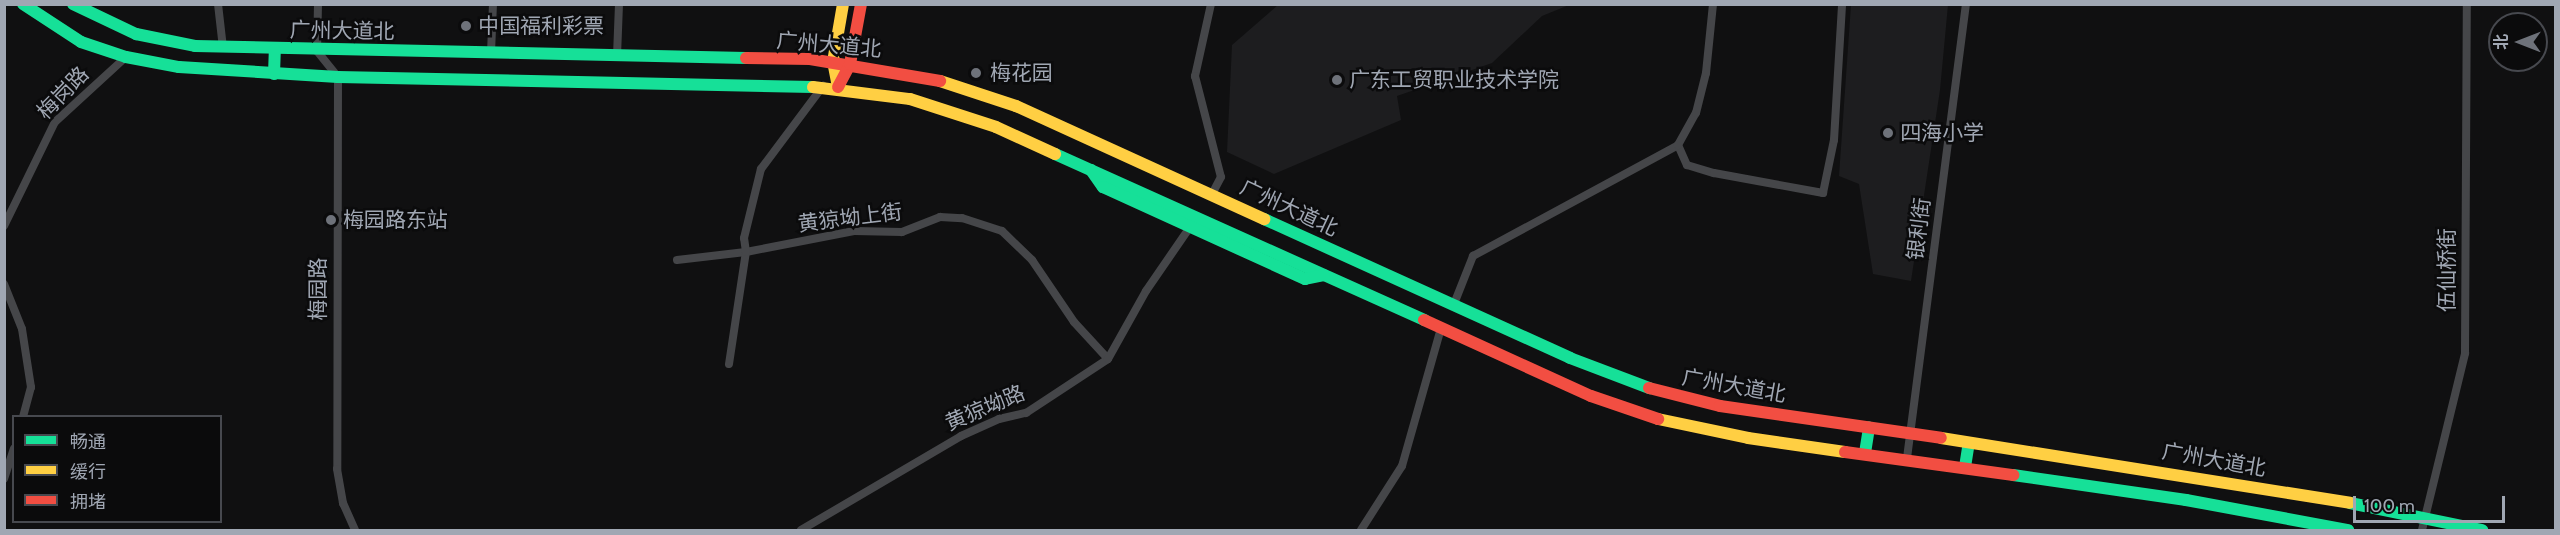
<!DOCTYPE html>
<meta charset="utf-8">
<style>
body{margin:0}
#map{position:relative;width:2560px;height:535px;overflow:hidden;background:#101011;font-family:Cabin,"Noto Sans SC",sans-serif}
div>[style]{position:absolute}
.built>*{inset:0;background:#1d1d1f}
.street>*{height:8px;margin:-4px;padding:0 4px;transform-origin:4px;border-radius:4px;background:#454649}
.fast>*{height:12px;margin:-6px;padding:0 6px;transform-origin:6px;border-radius:6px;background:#16e098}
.slow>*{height:12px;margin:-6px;padding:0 6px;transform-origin:6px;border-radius:6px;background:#ffcf43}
.jam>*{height:12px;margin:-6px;padding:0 6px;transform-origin:6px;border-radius:6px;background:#f24e42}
.dots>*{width:16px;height:16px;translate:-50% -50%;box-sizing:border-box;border:3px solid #0b0b0c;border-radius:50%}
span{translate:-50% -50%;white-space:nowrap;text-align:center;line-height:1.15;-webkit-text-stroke:5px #0b0b0c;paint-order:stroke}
.poi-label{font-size:21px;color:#a0a7b3}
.left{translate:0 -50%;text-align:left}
.street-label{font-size:21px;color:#a0a7b3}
.frame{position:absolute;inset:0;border:6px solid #a0a7b3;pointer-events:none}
.legend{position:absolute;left:12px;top:415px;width:210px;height:108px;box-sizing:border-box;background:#0b0b0c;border:2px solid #47494f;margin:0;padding:8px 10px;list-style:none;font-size:18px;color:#a0a7b3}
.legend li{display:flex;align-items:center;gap:12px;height:30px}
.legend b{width:30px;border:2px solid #47494f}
.north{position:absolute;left:2488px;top:12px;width:60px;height:60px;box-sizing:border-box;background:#0b0b0c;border:2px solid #47494f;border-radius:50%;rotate:270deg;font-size:16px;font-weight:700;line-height:24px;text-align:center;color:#a0a7b3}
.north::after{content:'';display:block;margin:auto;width:21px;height:27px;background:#6e727a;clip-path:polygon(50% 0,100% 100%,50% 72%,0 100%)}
.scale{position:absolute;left:2353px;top:496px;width:152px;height:27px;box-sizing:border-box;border:3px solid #a0a7b3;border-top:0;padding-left:8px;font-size:18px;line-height:21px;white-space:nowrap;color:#a0a7b3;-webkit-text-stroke:4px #0b0b0c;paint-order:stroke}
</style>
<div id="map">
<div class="built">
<div style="clip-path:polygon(1278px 5px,1278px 4px,1569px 5px,1542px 16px,1492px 63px,1397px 96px,1401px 120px,1274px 174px,1227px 152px,1232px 45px)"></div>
<div style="clip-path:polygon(1851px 5px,1948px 5px,1940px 90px,1911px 281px,1873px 274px,1859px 184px,1839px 176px)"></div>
</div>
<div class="street">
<div style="left:218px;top:4px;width:44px;rotate:83.5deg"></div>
<div style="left:318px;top:4px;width:47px;rotate:91.2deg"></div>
<div style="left:317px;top:51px;width:33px;rotate:51deg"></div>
<div style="left:338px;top:77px;width:392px;rotate:90.1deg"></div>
<div style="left:337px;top:469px;width:35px;rotate:80deg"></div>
<div style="left:343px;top:503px;width:30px;rotate:66deg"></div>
<div style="left:1211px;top:4px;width:74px;rotate:102.5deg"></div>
<div style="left:1195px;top:76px;width:104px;rotate:75.6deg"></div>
<div style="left:1221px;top:177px;width:19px;rotate:118deg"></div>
<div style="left:491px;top:53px;width:49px;rotate:-87.7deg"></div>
<div style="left:617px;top:56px;width:52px;rotate:-87.8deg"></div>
<div style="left:1678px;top:145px;width:22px;rotate:66deg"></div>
<div style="left:1687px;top:165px;width:28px;rotate:17deg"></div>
<div style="left:1714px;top:173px;width:111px;rotate:10.4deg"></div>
<div style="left:1823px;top:193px;width:54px;rotate:-78.3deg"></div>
<div style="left:1834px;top:140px;width:136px;rotate:-86.6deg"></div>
<div style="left:4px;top:226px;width:116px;rotate:-63.9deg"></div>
<div style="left:55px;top:122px;width:96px;rotate:-42.5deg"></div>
<div style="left:677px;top:260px;width:69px;rotate:-6.6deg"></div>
<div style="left:746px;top:252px;width:110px;rotate:-11deg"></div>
<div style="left:854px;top:231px;width:48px;rotate:1.2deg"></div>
<div style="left:902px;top:232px;width:41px;rotate:-21.5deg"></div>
<div style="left:940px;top:217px;width:22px;rotate:3deg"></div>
<div style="left:962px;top:218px;width:42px;rotate:18deg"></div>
<div style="left:1002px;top:231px;width:42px;rotate:44deg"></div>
<div style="left:1032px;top:260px;width:75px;rotate:55.9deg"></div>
<div style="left:1074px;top:322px;width:50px;rotate:47.4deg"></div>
<div style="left:4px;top:284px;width:48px;rotate:68.2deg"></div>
<div style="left:22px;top:329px;width:59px;rotate:81.2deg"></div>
<div style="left:31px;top:387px;width:30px;rotate:105deg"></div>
<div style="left:1454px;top:304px;width:52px;rotate:-68.4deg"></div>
<div style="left:1473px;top:256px;width:233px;rotate:-28.4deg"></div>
<div style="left:1678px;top:145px;width:37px;rotate:-61deg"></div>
<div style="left:1696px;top:113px;width:41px;rotate:-76deg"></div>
<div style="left:1706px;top:73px;width:69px;rotate:-84.2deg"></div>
<div style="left:729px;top:364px;width:113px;rotate:-81.4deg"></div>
<div style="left:746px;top:252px;width:14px;rotate:-98deg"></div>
<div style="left:744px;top:238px;width:71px;rotate:-76.2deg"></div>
<div style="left:761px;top:169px;width:104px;rotate:-53.2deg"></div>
<div style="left:1907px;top:458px;width:458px;rotate:-82.6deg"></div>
<div style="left:4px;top:479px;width:32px;rotate:-72deg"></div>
<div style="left:801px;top:530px;width:186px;rotate:-30.4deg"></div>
<div style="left:961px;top:436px;width:42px;rotate:-24.1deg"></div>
<div style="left:999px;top:419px;width:28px;rotate:-13deg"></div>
<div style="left:1026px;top:413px;width:98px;rotate:-33.4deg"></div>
<div style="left:1108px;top:359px;width:78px;rotate:-60.8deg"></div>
<div style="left:1146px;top:291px;width:78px;rotate:-55.5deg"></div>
<div style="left:1361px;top:530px;width:76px;rotate:-57.4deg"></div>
<div style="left:1402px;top:466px;width:143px;rotate:-74.2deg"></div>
<div style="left:2422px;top:530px;width:182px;rotate:-76.3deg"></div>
<div style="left:2465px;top:353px;width:349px;rotate:-89.7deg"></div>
</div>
<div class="fast">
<div style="left:23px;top:4px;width:69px;rotate:33.2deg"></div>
<div style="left:81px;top:42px;width:47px;rotate:18.4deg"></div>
<div style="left:126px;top:57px;width:54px;rotate:10.7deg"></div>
<div style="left:179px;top:67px;width:159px;rotate:3.6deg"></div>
<div style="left:338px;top:77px;width:475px;rotate:1.2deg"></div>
<div style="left:73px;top:4px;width:70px;rotate:25.5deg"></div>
<div style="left:136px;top:34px;width:60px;rotate:11.5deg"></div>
<div style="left:195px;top:46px;width:551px;rotate:1.25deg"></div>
<div style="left:274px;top:74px;width:24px;rotate:-88deg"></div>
<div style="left:1055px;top:154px;width:405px;rotate:24.2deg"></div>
<div style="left:1091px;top:170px;width:21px;rotate:55deg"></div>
<div style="left:1103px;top:187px;width:222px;rotate:24.5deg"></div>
<div style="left:1305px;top:279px;width:19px;rotate:-12deg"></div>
<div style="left:1264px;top:219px;width:336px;rotate:24.4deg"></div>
<div style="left:1570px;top:358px;width:85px;rotate:20.8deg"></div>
<div style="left:1865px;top:453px;width:26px;rotate:-81deg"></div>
<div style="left:1965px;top:467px;width:24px;rotate:-81deg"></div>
<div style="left:2013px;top:475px;width:175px;rotate:8.2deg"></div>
<div style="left:2186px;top:500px;width:165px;rotate:10.5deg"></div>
<div style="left:2350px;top:503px;width:135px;rotate:11.6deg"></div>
</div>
<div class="slow">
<div style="left:940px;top:81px;width:80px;rotate:18.2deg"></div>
<div style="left:1016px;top:106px;width:273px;rotate:24.5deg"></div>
<div style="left:813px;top:87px;width:98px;rotate:7.1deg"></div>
<div style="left:910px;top:99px;width:90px;rotate:18deg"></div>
<div style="left:996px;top:127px;width:65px;rotate:24.6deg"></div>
<div style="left:838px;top:87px;width:25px;rotate:-101deg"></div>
<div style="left:833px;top:62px;width:59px;rotate:-80.2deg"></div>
<div style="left:1658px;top:419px;width:92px;rotate:11.9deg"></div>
<div style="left:1748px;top:438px;width:98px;rotate:8.2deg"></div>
<div style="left:1941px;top:438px;width:414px;rotate:9deg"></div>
</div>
<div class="jam">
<div style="left:746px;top:58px;width:64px;rotate:0.9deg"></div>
<div style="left:810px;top:59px;width:132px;rotate:9.6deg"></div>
<div style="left:838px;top:87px;width:26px;rotate:-62deg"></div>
<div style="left:850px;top:64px;width:61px;rotate:-79.6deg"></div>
<div style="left:1424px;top:320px;width:183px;rotate:24.5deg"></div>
<div style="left:1591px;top:396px;width:71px;rotate:18.9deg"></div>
<div style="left:1649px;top:388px;width:73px;rotate:14.2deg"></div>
<div style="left:1720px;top:406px;width:223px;rotate:8.2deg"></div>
<div style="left:1845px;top:452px;width:170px;rotate:7.8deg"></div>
</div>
<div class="dots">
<div style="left:466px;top:26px;background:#6e727a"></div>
<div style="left:976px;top:73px;background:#6e727a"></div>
<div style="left:1337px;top:80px;background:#6e727a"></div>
<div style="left:1888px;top:133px;background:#6e727a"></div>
<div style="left:331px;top:220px;background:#6e727a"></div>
</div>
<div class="poi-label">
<span class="left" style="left:478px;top:26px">中国福利彩票</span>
<span class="left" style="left:990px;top:73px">梅花园</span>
<span class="left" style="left:1349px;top:80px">广东工贸职业技术学院</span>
<span class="left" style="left:1900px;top:133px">四海小学</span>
<span class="left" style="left:343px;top:220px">梅园路东站</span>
</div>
<div class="street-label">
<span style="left:342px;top:31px;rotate:1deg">广州大道北</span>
<span style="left:829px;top:45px;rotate:5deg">广州大道北</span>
<span style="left:63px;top:93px;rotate:-46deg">梅岗路</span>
<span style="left:1289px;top:208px;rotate:25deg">广州大道北</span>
<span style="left:850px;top:218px;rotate:-7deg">黄猄坳上街</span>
<span style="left:1919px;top:229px;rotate:-83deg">银利街</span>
<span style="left:2447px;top:270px;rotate:-90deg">伍仙桥街</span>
<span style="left:318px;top:289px;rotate:-90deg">梅园路</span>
<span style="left:1734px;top:386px;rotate:10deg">广州大道北</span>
<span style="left:985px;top:408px;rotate:-23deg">黄猄坳路</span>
<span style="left:2214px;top:460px;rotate:10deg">广州大道北</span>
</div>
<div class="frame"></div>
<ul class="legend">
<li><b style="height:8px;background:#16e098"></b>畅通</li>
<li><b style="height:8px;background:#ffcf43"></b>缓行</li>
<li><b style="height:8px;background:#f24e42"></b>拥堵</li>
</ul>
<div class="north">北</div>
<div class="scale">100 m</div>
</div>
